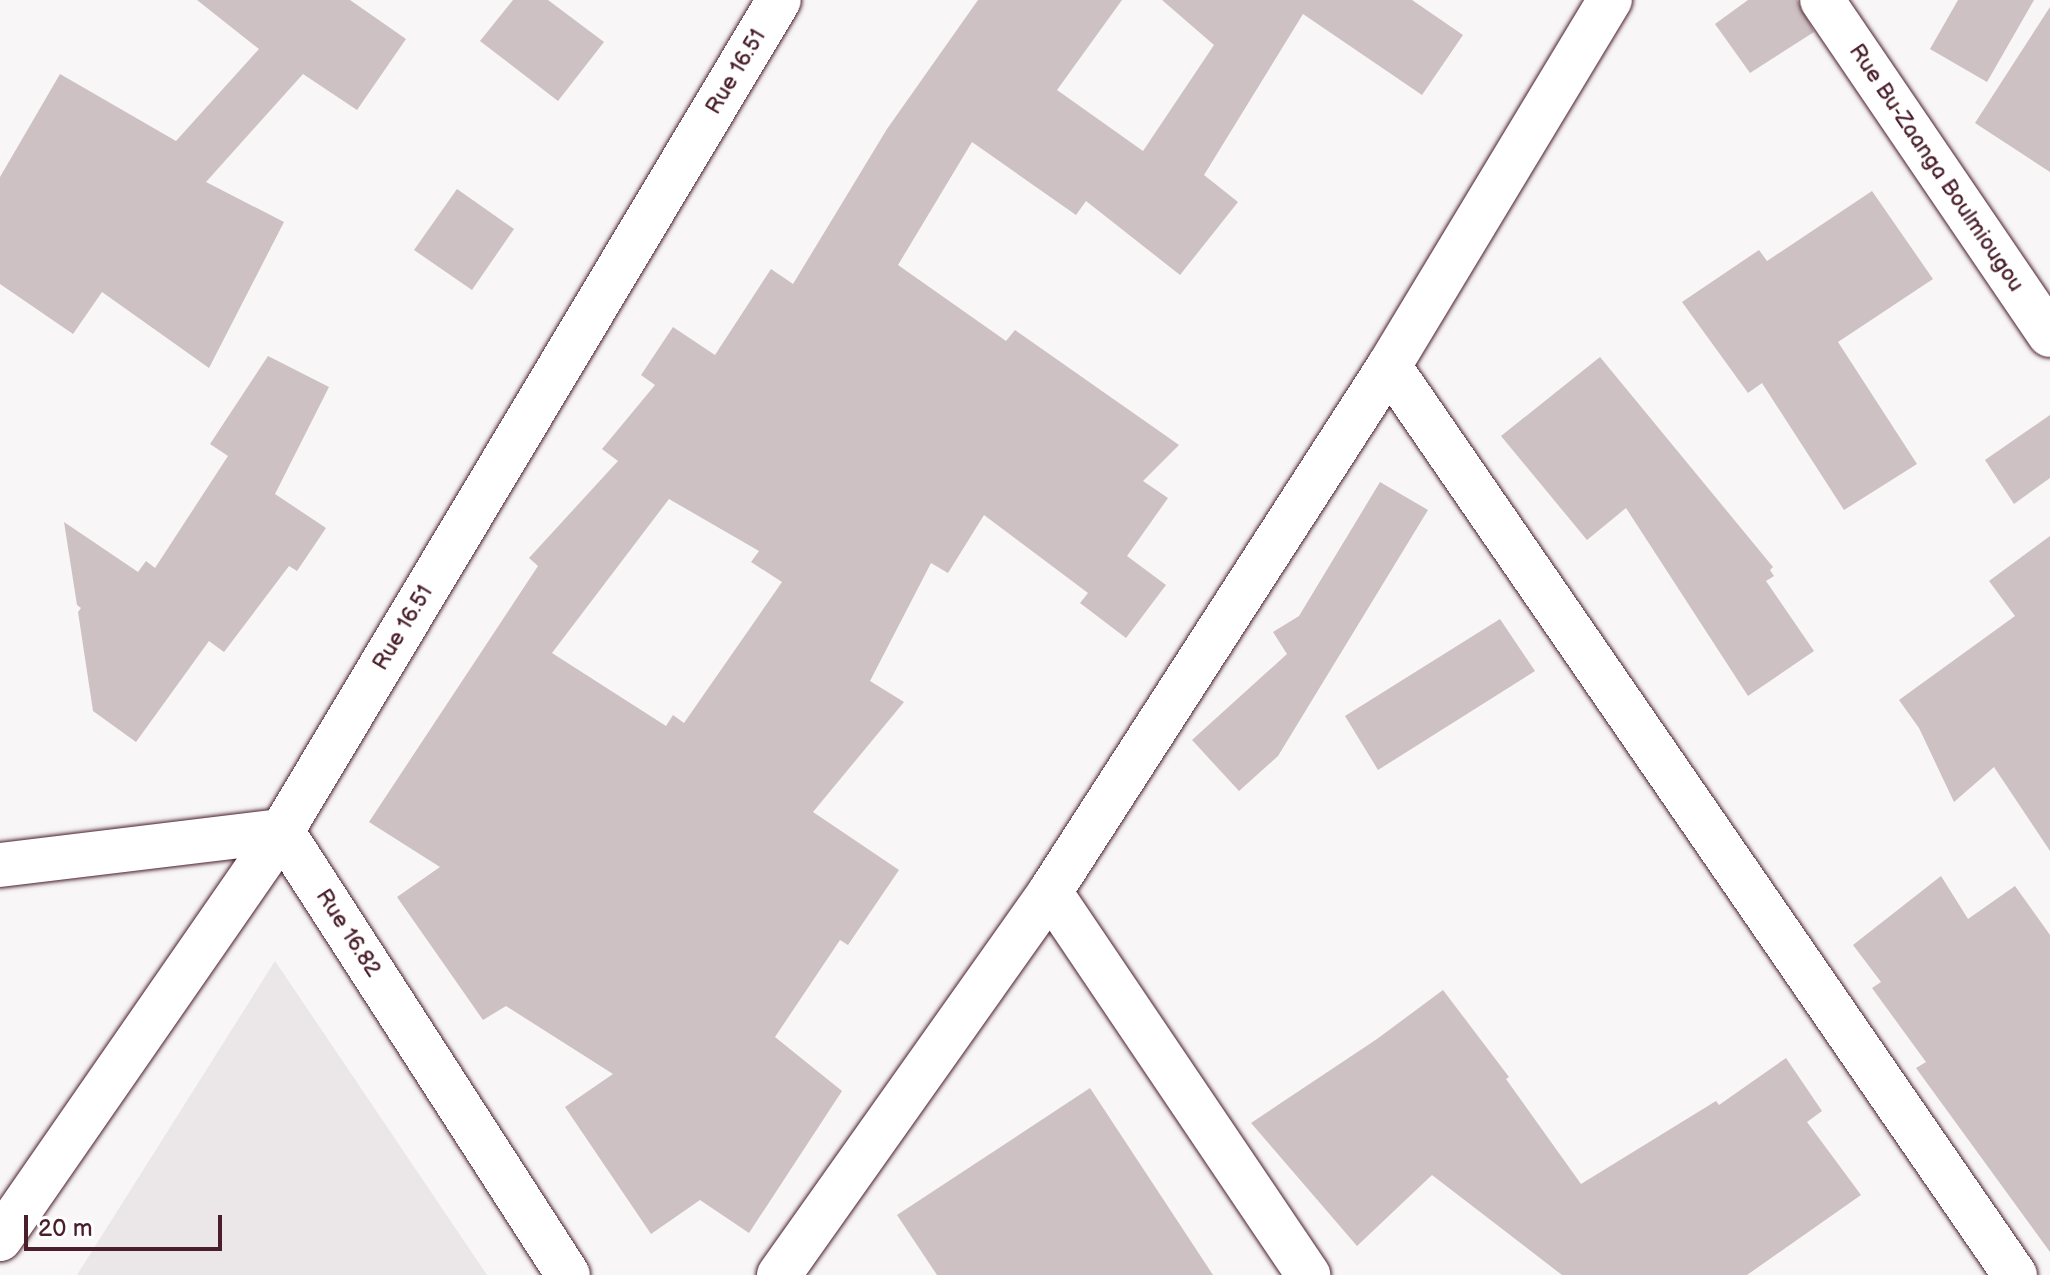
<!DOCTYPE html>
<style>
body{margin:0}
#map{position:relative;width:2050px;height:1275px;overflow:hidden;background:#f8f6f7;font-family:"Balsamiq Sans",sans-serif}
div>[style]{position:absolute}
.built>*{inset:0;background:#ebe6e8}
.building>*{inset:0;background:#cdc1c4}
.roads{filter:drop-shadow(0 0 2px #4a1f2b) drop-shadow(0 0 2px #4a1f2b)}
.street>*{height:44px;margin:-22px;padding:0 22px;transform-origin:22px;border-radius:22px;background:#fff}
span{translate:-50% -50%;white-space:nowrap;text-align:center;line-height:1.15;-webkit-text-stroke:8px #fff;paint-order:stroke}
.street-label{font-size:22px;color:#4a1f2b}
.scale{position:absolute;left:24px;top:1215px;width:198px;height:36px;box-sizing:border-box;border:4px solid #4a1f2b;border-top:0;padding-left:10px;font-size:24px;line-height:28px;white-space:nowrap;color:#4a1f2b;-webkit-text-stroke:6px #fff;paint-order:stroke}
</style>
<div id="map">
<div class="built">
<div style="clip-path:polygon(275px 961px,487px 1275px,77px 1275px)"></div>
</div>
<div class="building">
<div style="clip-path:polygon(197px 0,350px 0,406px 39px,357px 110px,303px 74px,206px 182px,284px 222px,209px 368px,102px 292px,73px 334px,0 284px,0 177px,60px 74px,176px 141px,259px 49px)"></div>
<div style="clip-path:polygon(513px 0,548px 0,604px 42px,558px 101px,480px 41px)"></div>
<div style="clip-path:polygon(evenodd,978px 0,1122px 0,1057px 90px,1143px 151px,1214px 45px,1162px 0,1412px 0,1463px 35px,1422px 95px,1303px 14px,1204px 175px,1238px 202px,1180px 275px,1086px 201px,1076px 215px,972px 142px,898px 265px,1006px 341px,1015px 330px,1179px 445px,1143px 481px,1168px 498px,1127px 556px,1166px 585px,1126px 638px,1080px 603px,1088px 593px,984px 515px,948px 573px,931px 563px,870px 681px,904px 702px,813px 812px,899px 870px,848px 945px,840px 940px,775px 1037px,842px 1091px,749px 1233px,700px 1200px,651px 1234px,565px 1107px,613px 1074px,506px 1006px,483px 1020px,397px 897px,440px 867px,369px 822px,538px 566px,529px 558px,618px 461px,602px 449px,655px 385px,641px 375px,673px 327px,715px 355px,771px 269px,793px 284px,887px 129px,978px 0,669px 499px,759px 551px,751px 562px,782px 582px,684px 723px,673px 715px,666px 726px,552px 653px,669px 499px)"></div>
<div style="clip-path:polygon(1748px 0,1797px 0,1814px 32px,1750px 73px,1715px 24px)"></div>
<div style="clip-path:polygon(1958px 0,2034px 0,1987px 82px,1930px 49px)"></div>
<div style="clip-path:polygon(2050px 7px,2050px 172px,1975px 123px)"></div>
<div style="clip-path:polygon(457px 189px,514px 229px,472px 290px,414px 250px)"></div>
<div style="clip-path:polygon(1872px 191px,1933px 279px,1838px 342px,1917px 464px,1844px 510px,1762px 383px,1748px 393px,1682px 302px,1759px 250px,1767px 261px)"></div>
<div style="clip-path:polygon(268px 356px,329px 387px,275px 494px,326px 528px,297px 571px,289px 566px,224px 652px,209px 641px,136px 742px,93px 711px,78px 612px,81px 608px,77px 605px,64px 522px,138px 572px,146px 561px,155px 568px,228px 456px,210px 444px)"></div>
<div style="clip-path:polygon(1600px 357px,1773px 567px,1770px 570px,1774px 576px,1766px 581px,1814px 651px,1748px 696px,1626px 508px,1587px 540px,1501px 436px)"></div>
<div style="clip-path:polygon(2050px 415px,2050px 478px,2014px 504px,1985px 460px)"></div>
<div style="clip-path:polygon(1380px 482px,1428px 510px,1278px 756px,1239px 791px,1192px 740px,1287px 654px,1273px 632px,1299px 616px)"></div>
<div style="clip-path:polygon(2050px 536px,2050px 851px,1994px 767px,1954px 802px,1919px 728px,1899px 700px,2015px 616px,1989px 581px)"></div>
<div style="clip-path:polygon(1500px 619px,1535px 671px,1378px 770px,1345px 716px)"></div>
<div style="clip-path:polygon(1941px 876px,1968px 919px,2015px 886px,2050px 935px,2050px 1252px,1916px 1068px,1926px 1062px,1872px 988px,1881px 982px,1853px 945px)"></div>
<div style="clip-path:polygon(1443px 990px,1509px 1077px,1506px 1079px,1581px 1184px,1716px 1101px,1719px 1105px,1786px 1058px,1822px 1111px,1807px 1122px,1861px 1195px,1747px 1275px,1562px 1275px,1432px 1175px,1357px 1246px,1251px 1123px,1377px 1039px)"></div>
<div style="clip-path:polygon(1090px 1088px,1213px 1275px,937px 1275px,897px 1215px)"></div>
</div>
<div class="roads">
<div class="street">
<div style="left:1822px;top:0;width:405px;rotate:55.8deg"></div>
<div style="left:1389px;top:366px;width:1104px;rotate:55.45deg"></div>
<div style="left:282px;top:831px;width:528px;rotate:57.21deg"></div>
<div style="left:0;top:865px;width:284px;rotate:-6.9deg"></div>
<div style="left:1050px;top:892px;width:462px;rotate:56deg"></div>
<div style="left:0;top:1239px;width:496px;rotate:-55.3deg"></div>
<div style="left:282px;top:831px;width:968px;rotate:-59.12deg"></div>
<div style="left:779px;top:1275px;width:469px;rotate:-54.7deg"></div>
<div style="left:1050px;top:892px;width:626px;rotate:-57.2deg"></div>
<div style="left:1389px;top:366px;width:428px;rotate:-58.9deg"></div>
</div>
</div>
<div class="street-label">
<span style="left:736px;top:72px;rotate:-59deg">Rue 16.51</span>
<span style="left:1936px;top:168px;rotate:56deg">Rue Bu-Zaanga Boulmiougou</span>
<span style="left:403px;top:628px;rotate:-59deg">Rue 16.51</span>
<span style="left:348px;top:933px;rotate:57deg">Rue 16.82</span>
</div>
<div class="scale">20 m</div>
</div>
